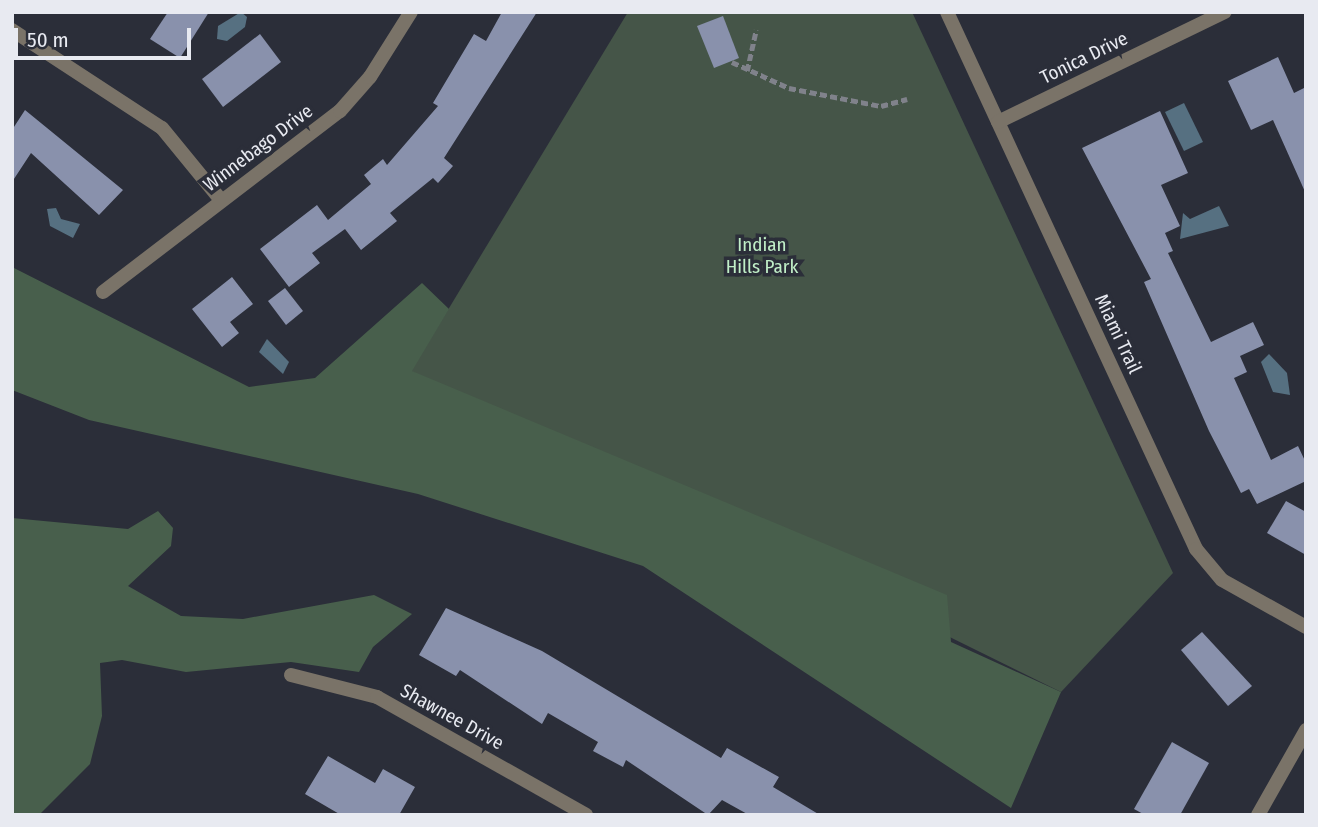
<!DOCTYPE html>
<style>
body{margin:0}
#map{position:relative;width:1318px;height:827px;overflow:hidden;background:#2b2e39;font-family:"Fira Sans Condensed",sans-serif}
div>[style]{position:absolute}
.green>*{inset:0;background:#455548}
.forest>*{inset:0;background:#485f4c}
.water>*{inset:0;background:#567081}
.building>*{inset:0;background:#8991ac}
.path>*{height:4.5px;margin-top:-2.25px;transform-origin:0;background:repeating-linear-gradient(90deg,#80828b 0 7px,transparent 0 10.5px)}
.street>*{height:14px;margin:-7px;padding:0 7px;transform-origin:7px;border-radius:7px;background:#7a7368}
span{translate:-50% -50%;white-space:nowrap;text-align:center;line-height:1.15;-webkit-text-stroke:7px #2b2e39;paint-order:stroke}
.street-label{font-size:19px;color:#e8eaf1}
.park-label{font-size:19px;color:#c0eec7}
.frame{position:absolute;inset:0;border:14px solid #e8eaf1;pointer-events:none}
.scale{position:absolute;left:14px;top:28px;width:177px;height:32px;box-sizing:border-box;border:4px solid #e8eaf1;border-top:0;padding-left:9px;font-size:21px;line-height:24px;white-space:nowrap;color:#e8eaf1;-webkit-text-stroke:5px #2b2e39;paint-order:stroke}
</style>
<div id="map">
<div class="green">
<div style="clip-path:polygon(628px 12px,912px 12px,1173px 573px,1061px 692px,411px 371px)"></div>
</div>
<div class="forest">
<div style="clip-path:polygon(12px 267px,249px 387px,315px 378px,422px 283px,449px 309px,412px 371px,947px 595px,951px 642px,1061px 692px,1011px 808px,643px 566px,418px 494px,89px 420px,12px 390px)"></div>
<div style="clip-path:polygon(158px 511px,173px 528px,171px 546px,128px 586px,181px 616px,243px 619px,374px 595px,412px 614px,373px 647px,359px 672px,291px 662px,186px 672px,122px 660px,100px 663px,102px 716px,90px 764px,39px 815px,12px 815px,12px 518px,128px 529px)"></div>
</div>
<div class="water">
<div style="clip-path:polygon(241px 12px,247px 17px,245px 27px,227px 41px,217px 39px,218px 26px)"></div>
<div style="clip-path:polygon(1184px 103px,1203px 142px,1184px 151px,1165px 112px)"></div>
<div style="clip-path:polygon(1219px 206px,1229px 226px,1180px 239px,1183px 213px,1190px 219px)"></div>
<div style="clip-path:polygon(56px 208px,61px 219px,80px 224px,73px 238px,50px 226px,47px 209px)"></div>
<div style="clip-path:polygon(267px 339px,289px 362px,283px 374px,259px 352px)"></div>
<div style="clip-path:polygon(1269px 354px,1287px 373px,1290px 395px,1273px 392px,1261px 362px)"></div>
</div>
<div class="building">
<div style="clip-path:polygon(168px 12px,209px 12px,180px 58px,150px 39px)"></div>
<div style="clip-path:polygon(502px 12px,537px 12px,444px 158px,453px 166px,438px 183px,433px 178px,390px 213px,397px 221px,361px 250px,345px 229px,312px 253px,320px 263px,289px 287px,260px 249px,317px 205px,328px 220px,371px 184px,364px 175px,383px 159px,387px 165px,438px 106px,433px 103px,474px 34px,486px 41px)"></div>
<div style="clip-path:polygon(723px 16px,739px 58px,714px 68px,697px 26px)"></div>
<div style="clip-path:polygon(260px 34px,281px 62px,223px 107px,202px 79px)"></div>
<div style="clip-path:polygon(1278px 57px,1294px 93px,1306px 87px,1306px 194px,1273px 120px,1251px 130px,1228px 81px)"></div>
<div style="clip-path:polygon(25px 110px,123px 190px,99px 215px,31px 153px,12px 182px,12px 130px)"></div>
<div style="clip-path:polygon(1160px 111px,1188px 173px,1161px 185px,1180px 226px,1165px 233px,1173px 251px,1168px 253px,1211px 342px,1253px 322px,1264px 345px,1240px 356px,1247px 372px,1234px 378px,1271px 460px,1298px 446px,1306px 463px,1306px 481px,1257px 504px,1249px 489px,1241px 493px,1209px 431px,1144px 282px,1151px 279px,1082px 148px)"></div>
<div style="clip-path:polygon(232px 277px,253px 304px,230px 322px,239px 333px,222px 347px,192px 309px)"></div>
<div style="clip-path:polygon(285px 288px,303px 311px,286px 325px,268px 301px)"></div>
<div style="clip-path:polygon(1286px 501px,1306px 512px,1306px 555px,1267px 533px)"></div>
<div style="clip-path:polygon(446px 608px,542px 651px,721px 758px,727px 748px,779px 777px,773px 787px,820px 815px,749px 815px,722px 800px,708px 815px,626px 760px,623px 767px,593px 751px,598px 742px,548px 713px,542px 724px,460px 670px,456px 676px,419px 655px)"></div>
<div style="clip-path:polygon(1202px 632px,1252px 686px,1228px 706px,1181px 650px)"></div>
<div style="clip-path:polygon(1172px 742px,1209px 763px,1180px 815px,1145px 815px,1134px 809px)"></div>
<div style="clip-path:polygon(328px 756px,375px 783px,383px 769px,415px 787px,399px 815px,341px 815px,305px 794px)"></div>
</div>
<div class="path">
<div style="left:732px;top:62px;width:63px;rotate:24.5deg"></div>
<div style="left:789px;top:88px;width:94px;rotate:11.1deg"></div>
<div style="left:881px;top:106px;width:27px;rotate:-15deg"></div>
<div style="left:747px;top:71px;width:42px;rotate:-77.6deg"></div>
</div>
<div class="street">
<div style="left:947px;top:12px;width:592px;rotate:65.12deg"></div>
<div style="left:1196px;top:549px;width:40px;rotate:50deg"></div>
<div style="left:1222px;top:580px;width:96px;rotate:29.2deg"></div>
<div style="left:12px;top:30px;width:179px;rotate:33.2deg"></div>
<div style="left:162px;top:128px;width:93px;rotate:50.7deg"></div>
<div style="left:998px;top:122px;width:252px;rotate:-25.9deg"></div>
<div style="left:103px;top:292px;width:298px;rotate:-37.4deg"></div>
<div style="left:340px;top:111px;width:45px;rotate:-48.6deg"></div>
<div style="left:370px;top:77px;width:77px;rotate:-57.8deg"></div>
<div style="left:291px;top:675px;width:89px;rotate:14.3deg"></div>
<div style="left:377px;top:697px;width:240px;rotate:29.4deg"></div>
<div style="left:1258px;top:815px;width:98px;rotate:-60.5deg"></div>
</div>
<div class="street-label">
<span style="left:1084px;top:58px;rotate:-26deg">Tonica Drive</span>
<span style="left:258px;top:148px;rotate:-37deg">Winnebago Drive</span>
<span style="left:1118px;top:334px;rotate:65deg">Miami Trail</span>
<span style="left:452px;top:717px;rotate:29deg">Shawnee Drive</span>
</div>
<div class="park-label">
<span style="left:762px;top:256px">Indian<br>Hills Park</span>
</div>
<div class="frame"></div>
<div class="scale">50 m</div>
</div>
